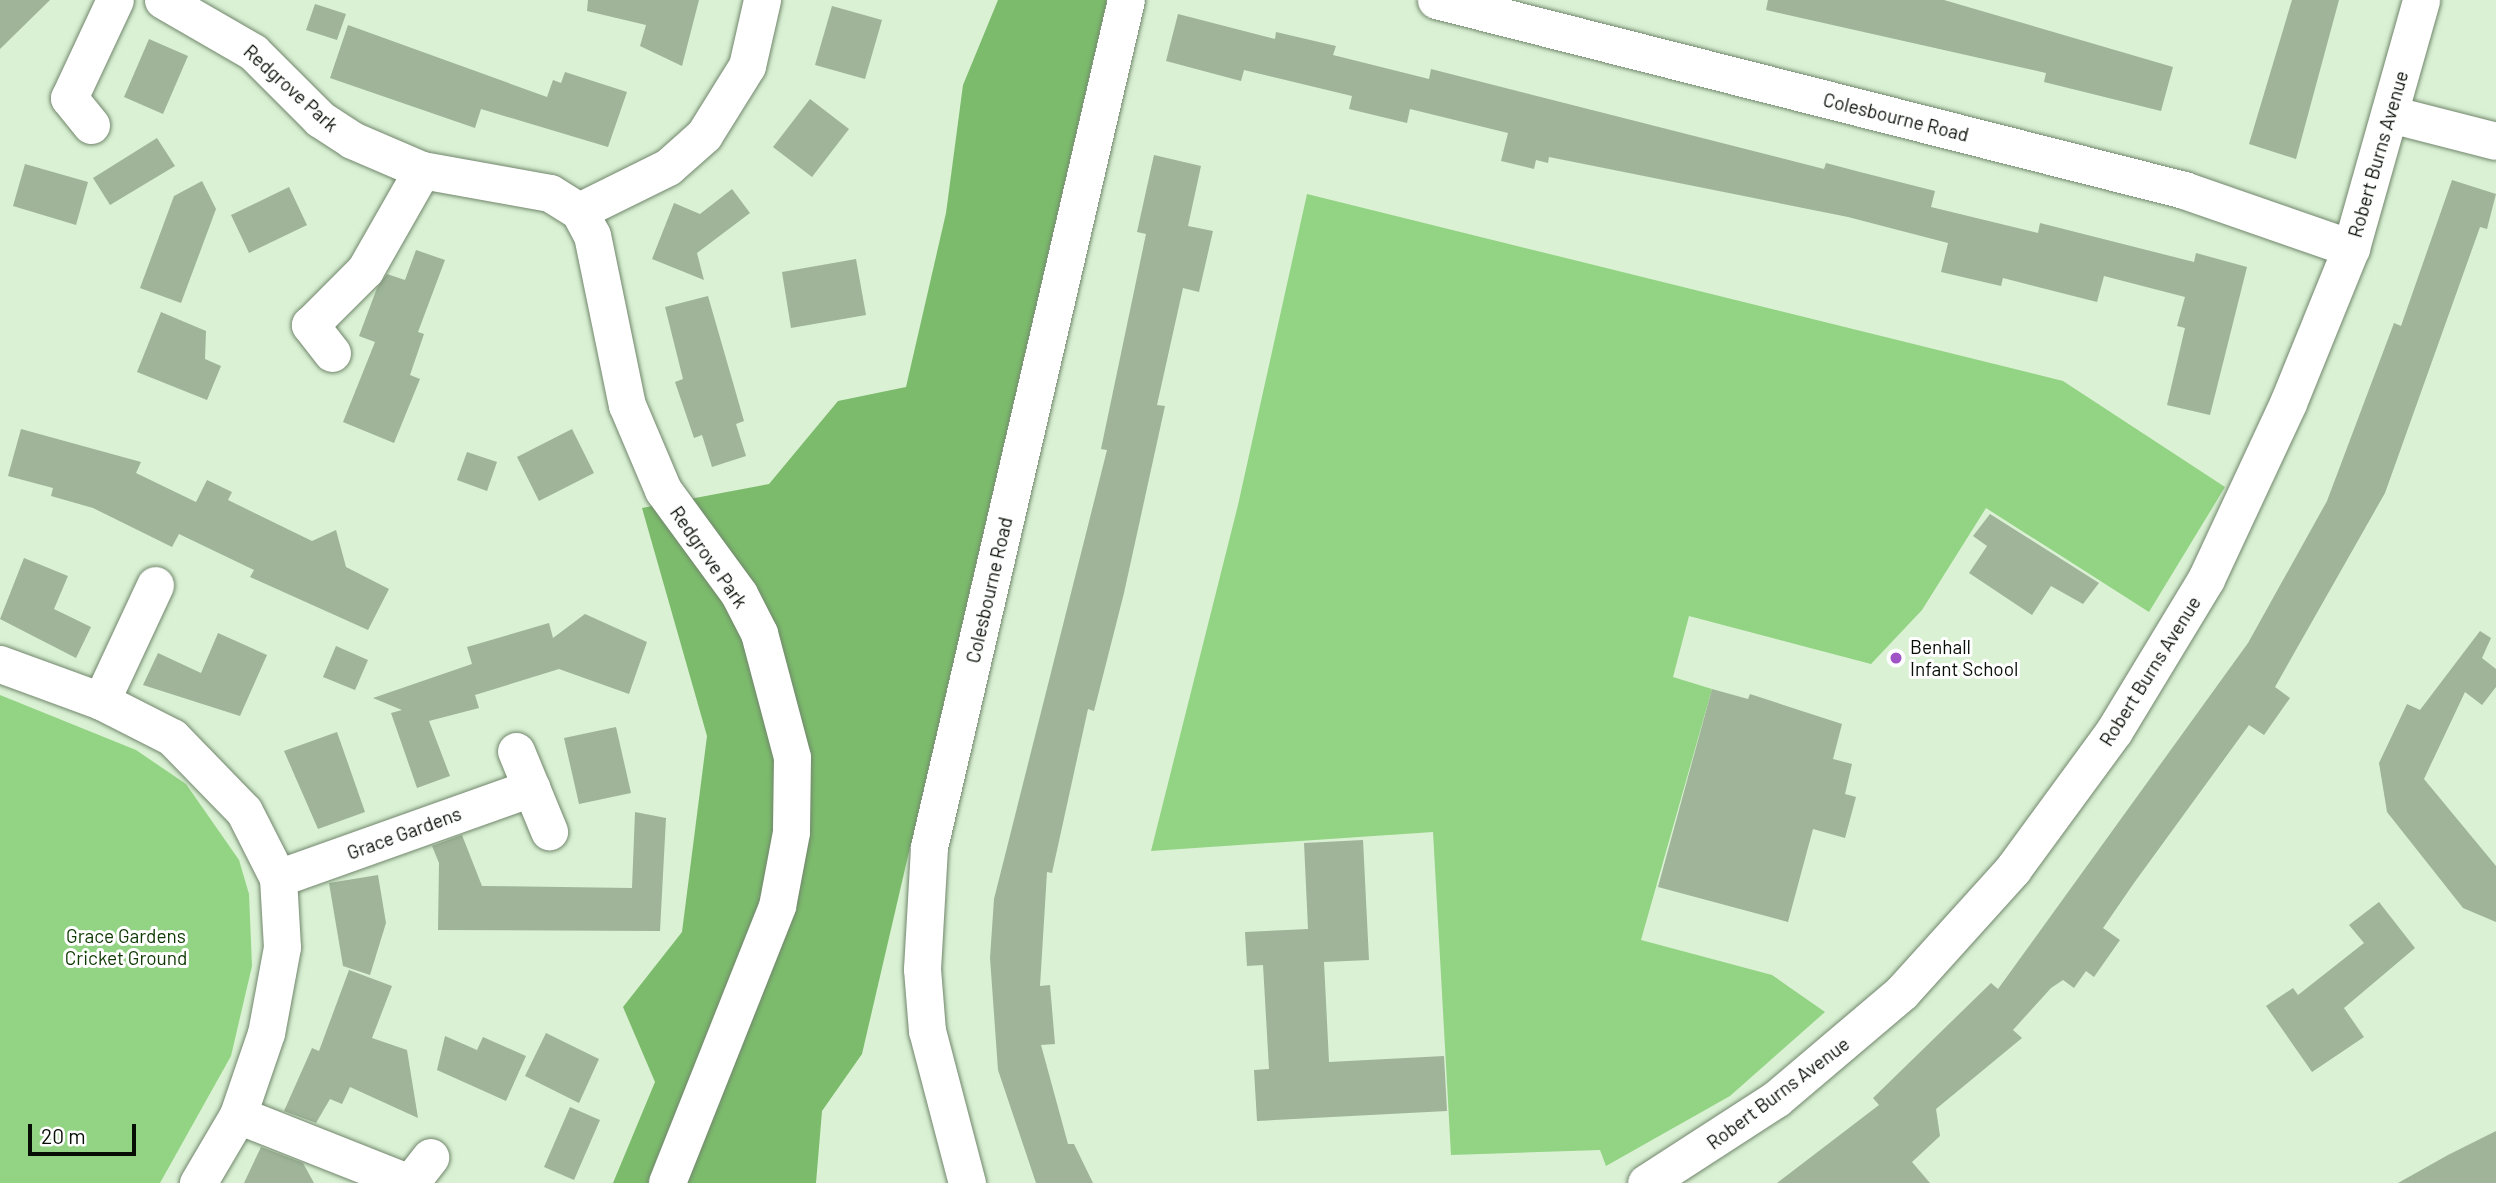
<!DOCTYPE html>
<style>
body{margin:0}
#map{position:relative;width:2496px;height:1183px;overflow:hidden;background:#daf1d4;font-family:Barlow,sans-serif}
div>[style]{position:absolute}
.green>*{inset:0;background:#93d384}
.forest>*{inset:0;background:#7cbb6c}
.building>*{inset:0;background:#9fb499}
.roads{filter:drop-shadow(0 0 2px #71866c) drop-shadow(0 0 2px #71866c)}
.minor>*{height:37px;margin:-18.5px;padding:0 18.5px;transform-origin:18.5px;border-radius:18.5px;background:#fff}
.dots>*{width:19px;height:19px;translate:-50% -50%;box-sizing:border-box;border:4px solid #fff;border-radius:50%}
span{translate:-50% -50%;white-space:nowrap;text-align:center;line-height:1.15;-webkit-text-stroke:6px #fff;paint-order:stroke}
.street-label{font-size:19px;color:#070e05}
.poi-label{font-size:19px;color:#070e05}
.left{translate:0 -50%;text-align:left}
.park-label{font-size:19px;color:#0d3801}
.scale{position:absolute;left:28px;top:1124px;width:108px;height:32px;box-sizing:border-box;border:4px solid #070e05;border-top:0;padding-left:9px;font-size:21px;line-height:24px;white-space:nowrap;color:#070e05;-webkit-text-stroke:5px #fff;paint-order:stroke}
</style>
<div id="map">
<div class="green">
<div style="clip-path:polygon(1307px 194px,2063px 381px,2225px 487px,2149px 612px,1986px 508px,1922px 610px,1871px 664px,1689px 616px,1673px 677px,1712px 689px,1641px 940px,1772px 975px,1825px 1012px,1730px 1096px,1606px 1166px,1600px 1150px,1451px 1155px,1433px 832px,1151px 851px,1238px 505px)"></div>
<div style="clip-path:polygon(0 695px,136px 750px,186px 784px,239px 860px,249px 894px,252px 966px,231px 1056px,160px 1183px,0 1183px)"></div>
</div>
<div class="forest">
<div style="clip-path:polygon(998px 0,1107px 0,862px 1054px,822px 1111px,816px 1183px,613px 1183px,655px 1082px,623px 1007px,682px 932px,707px 736px,642px 508px,769px 484px,838px 401px,906px 387px,946px 213px,963px 85px)"></div>
</div>
<div class="building">
<div style="clip-path:polygon(0 0,50px 0,0 49px)"></div>
<div style="clip-path:polygon(588px 0,699px 0,682px 66px,640px 46px,646px 25px,587px 11px)"></div>
<div style="clip-path:polygon(1768px 0,1944px 0,2173px 67px,2161px 111px,2044px 82px,2046px 73px,1766px 10px)"></div>
<div style="clip-path:polygon(2292px 0,2339px 0,2296px 159px,2249px 144px)"></div>
<div style="clip-path:polygon(315px 4px,346px 14px,337px 40px,306px 30px)"></div>
<div style="clip-path:polygon(832px 6px,882px 20px,865px 79px,815px 65px)"></div>
<div style="clip-path:polygon(1178px 14px,1275px 39px,1276px 32px,1336px 46px,1333px 55px,1429px 79px,1431px 69px,1824px 169px,1826px 163px,1860px 172px,1935px 191px,1931px 207px,2038px 233px,2040px 223px,2194px 262px,2196px 253px,2247px 267px,2210px 415px,2167px 405px,2185px 328px,2177px 326px,2185px 297px,2104px 276px,2097px 302px,2003px 278px,2001px 286px,1941px 272px,1948px 243px,1848px 217px,1549px 157px,1548px 163px,1536px 160px,1534px 169px,1501px 161px,1508px 133px,1410px 109px,1407px 123px,1349px 109px,1352px 96px,1244px 70px,1241px 81px,1166px 61px)"></div>
<div style="clip-path:polygon(348px 25px,547px 97px,553px 80px,561px 83px,565px 72px,627px 92px,608px 147px,481px 109px,475px 128px,330px 78px)"></div>
<div style="clip-path:polygon(149px 39px,188px 56px,163px 114px,124px 97px)"></div>
<div style="clip-path:polygon(810px 99px,849px 129px,812px 177px,773px 147px)"></div>
<div style="clip-path:polygon(157px 138px,175px 166px,110px 205px,93px 178px)"></div>
<div style="clip-path:polygon(1154px 155px,1201px 166px,1188px 226px,1213px 231px,1199px 292px,1183px 288px,1157px 405px,1165px 406px,1124px 593px,1094px 711px,1088px 709px,1052px 873px,1047px 872px,1040px 986px,1050px 985px,1055px 1044px,1041px 1045px,1068px 1144px,1074px 1144px,1093px 1183px,1036px 1183px,998px 1070px,990px 958px,994px 899px,1107px 450px,1101px 449px,1146px 234px,1137px 232px)"></div>
<div style="clip-path:polygon(25px 164px,88px 182px,76px 225px,13px 206px)"></div>
<div style="clip-path:polygon(2452px 180px,2496px 194px,2487px 229px,2480px 227px,2385px 493px,2275px 687px,2290px 698px,2264px 735px,2249px 725px,2134px 883px,2103px 928px,2120px 940px,2094px 977px,2086px 971px,2074px 988px,2063px 980px,2051px 988px,2013px 1030px,2022px 1038px,1936px 1109px,1940px 1136px,1912px 1162px,1930px 1183px,1777px 1183px,1879px 1105px,1873px 1098px,1991px 983px,1998px 989px,2248px 643px,2327px 501px,2394px 323px,2401px 326px)"></div>
<div style="clip-path:polygon(202px 181px,216px 209px,181px 303px,140px 288px,174px 196px)"></div>
<div style="clip-path:polygon(289px 187px,307px 225px,249px 253px,231px 215px)"></div>
<div style="clip-path:polygon(732px 189px,750px 213px,697px 253px,704px 280px,652px 259px,674px 203px,700px 214px)"></div>
<div style="clip-path:polygon(416px 250px,445px 260px,418px 332px,424px 334px,410px 375px,420px 379px,394px 443px,343px 422px,375px 342px,359px 336px,377px 288px,387px 274px,405px 280px)"></div>
<div style="clip-path:polygon(856px 259px,866px 315px,791px 328px,782px 272px)"></div>
<div style="clip-path:polygon(708px 296px,744px 421px,736px 424px,746px 456px,712px 467px,702px 435px,694px 438px,675px 382px,683px 379px,665px 307px)"></div>
<div style="clip-path:polygon(161px 312px,206px 331px,205px 359px,221px 366px,207px 400px,137px 372px)"></div>
<div style="clip-path:polygon(21px 429px,141px 462px,136px 473px,196px 502px,207px 480px,232px 492px,228px 500px,312px 541px,336px 530px,346px 567px,389px 589px,368px 630px,250px 577px,254px 570px,179px 534px,172px 547px,93px 508px,51px 496px,53px 488px,8px 476px)"></div>
<div style="clip-path:polygon(572px 429px,594px 473px,539px 501px,517px 457px)"></div>
<div style="clip-path:polygon(467px 452px,497px 462px,487px 491px,457px 480px)"></div>
<div style="clip-path:polygon(1990px 514px,2099px 583px,2083px 604px,2051px 586px,2032px 615px,1969px 573px,1987px 546px,1973px 536px)"></div>
<div style="clip-path:polygon(24px 558px,68px 576px,54px 609px,91px 627px,76px 658px,0 619px)"></div>
<div style="clip-path:polygon(585px 614px,647px 642px,629px 694px,559px 669px,475px 695px,479px 708px,429px 721px,450px 776px,417px 788px,391px 713px,402px 710px,373px 698px,472px 664px,467px 647px,549px 623px,553px 638px)"></div>
<div style="clip-path:polygon(2480px 631px,2491px 638px,2482px 658px,2496px 669px,2496px 687px,2482px 705px,2465px 692px,2424px 779px,2496px 866px,2496px 922px,2463px 908px,2387px 812px,2379px 763px,2407px 704px,2420px 710px)"></div>
<div style="clip-path:polygon(218px 633px,267px 655px,240px 716px,143px 685px,158px 653px,201px 673px)"></div>
<div style="clip-path:polygon(336px 646px,368px 660px,355px 690px,323px 677px)"></div>
<div style="clip-path:polygon(1712px 689px,1748px 699px,1750px 694px,1842px 724px,1833px 759px,1852px 764px,1845px 794px,1856px 797px,1845px 838px,1813px 829px,1788px 922px,1658px 887px)"></div>
<div style="clip-path:polygon(616px 727px,631px 793px,579px 804px,564px 738px)"></div>
<div style="clip-path:polygon(337px 732px,365px 812px,318px 829px,284px 751px)"></div>
<div style="clip-path:polygon(635px 812px,666px 818px,660px 931px,438px 930px,439px 863px,432px 846px,462px 835px,482px 886px,632px 888px)"></div>
<div style="clip-path:polygon(1363px 840px,1369px 960px,1324px 962px,1329px 1062px,1444px 1056px,1447px 1111px,1257px 1121px,1254px 1070px,1269px 1069px,1263px 965px,1247px 966px,1245px 932px,1308px 929px,1304px 843px)"></div>
<div style="clip-path:polygon(378px 875px,386px 923px,370px 975px,343px 966px,329px 883px)"></div>
<div style="clip-path:polygon(2379px 902px,2415px 948px,2344px 1008px,2364px 1037px,2312px 1072px,2266px 1006px,2293px 988px,2298px 995px,2364px 943px,2349px 925px)"></div>
<div style="clip-path:polygon(349px 970px,392px 986px,372px 1038px,407px 1050px,418px 1118px,350px 1087px,342px 1104px,330px 1099px,316px 1123px,284px 1111px,312px 1048px,319px 1051px)"></div>
<div style="clip-path:polygon(546px 1033px,599px 1059px,579px 1103px,525px 1076px)"></div>
<div style="clip-path:polygon(445px 1036px,477px 1050px,483px 1037px,526px 1056px,506px 1101px,437px 1070px)"></div>
<div style="clip-path:polygon(570px 1107px,600px 1120px,574px 1180px,544px 1167px)"></div>
<div style="clip-path:polygon(2496px 1131px,2496px 1183px,2398px 1183px,2448px 1155px)"></div>
<div style="clip-path:polygon(261px 1147px,303px 1163px,314px 1183px,244px 1183px)"></div>
</div>
<div class="roads">
<div class="minor">
<div style="left:163px;top:0;width:104px;rotate:30deg"></div>
<div style="left:253px;top:52px;width:95px;rotate:45deg"></div>
<div style="left:320px;top:119px;width:38px;rotate:33deg"></div>
<div style="left:352px;top:140px;width:76px;rotate:23.2deg"></div>
<div style="left:422px;top:170px;width:130px;rotate:10.2deg"></div>
<div style="left:550px;top:193px;width:34px;rotate:32deg"></div>
<div style="left:579px;top:211px;width:27px;rotate:62deg"></div>
<div style="left:592px;top:235px;width:174px;rotate:78.4deg"></div>
<div style="left:627px;top:405px;width:92px;rotate:67deg"></div>
<div style="left:663px;top:490px;width:129px;rotate:53.8deg"></div>
<div style="left:739px;top:594px;width:44px;rotate:62.9deg"></div>
<div style="left:759px;top:633px;width:128px;rotate:75.1deg"></div>
<div style="left:792px;top:757px;width:75px;rotate:90.8deg"></div>
<div style="left:791px;top:832px;width:75px;rotate:100.7deg"></div>
<div style="left:777px;top:906px;width:298px;rotate:111.7deg"></div>
<div style="left:1436px;top:0;width:772px;rotate:14.25deg"></div>
<div style="left:2184px;top:190px;width:177px;rotate:19.2deg"></div>
<div style="left:2390px;top:114px;width:109px;rotate:14.3deg"></div>
<div style="left:91px;top:125px;width:35px;rotate:-129deg"></div>
<div style="left:69px;top:98px;width:108px;rotate:-64.9deg"></div>
<div style="left:579px;top:211px;width:99px;rotate:-26.3deg"></div>
<div style="left:668px;top:167px;width:48px;rotate:-41.6deg"></div>
<div style="left:704px;top:135px;width:81px;rotate:-58.1deg"></div>
<div style="left:747px;top:66px;width:68px;rotate:-77.2deg"></div>
<div style="left:332px;top:353px;width:36px;rotate:-128deg"></div>
<div style="left:310px;top:325px;width:78px;rotate:-45deg"></div>
<div style="left:365px;top:270px;width:115px;rotate:-60.3deg"></div>
<div style="left:0;top:664px;width:108px;rotate:20.1deg"></div>
<div style="left:101px;top:701px;width:80px;rotate:26.9deg"></div>
<div style="left:172px;top:737px;width:103px;rotate:45.8deg"></div>
<div style="left:244px;top:811px;width:75px;rotate:63.1deg"></div>
<div style="left:278px;top:878px;width:69px;rotate:86.7deg"></div>
<div style="left:282px;top:947px;width:87px;rotate:100.5deg"></div>
<div style="left:266px;top:1033px;width:87px;rotate:108.9deg"></div>
<div style="left:238px;top:1115px;width:79px;rotate:120.5deg"></div>
<div style="left:101px;top:701px;width:128px;rotate:-65deg"></div>
<div style="left:516px;top:751px;width:87px;rotate:67.6deg"></div>
<div style="left:278px;top:878px;width:269px;rotate:-19.6deg"></div>
<div style="left:238px;top:1115px;width:185px;rotate:21.6deg"></div>
<div style="left:410px;top:1183px;width:33px;rotate:-52deg"></div>
<div style="left:967px;top:1183px;width:157px;rotate:-104.7deg"></div>
<div style="left:927px;top:1031px;width:62px;rotate:-94.6deg"></div>
<div style="left:922px;top:969px;width:122px;rotate:-86.7deg"></div>
<div style="left:929px;top:847px;width:870px;rotate:-76.91deg"></div>
<div style="left:1646px;top:1183px;width:155px;rotate:-32.9deg"></div>
<div style="left:1776px;top:1099px;width:165px;rotate:-40.3deg"></div>
<div style="left:1902px;top:992px;width:166px;rotate:-47.9deg"></div>
<div style="left:2013px;top:869px;width:171px;rotate:-53.8deg"></div>
<div style="left:2114px;top:731px;width:178px;rotate:-58.8deg"></div>
<div style="left:2206px;top:579px;width:194px;rotate:-65deg"></div>
<div style="left:2288px;top:403px;width:167px;rotate:-67.9deg"></div>
<div style="left:2351px;top:248px;width:258px;rotate:-74.2deg"></div>
</div>
</div>
<div class="dots">
<div style="left:1896px;top:658px;background:#9f53c5"></div>
</div>
<div class="street-label">
<span style="left:291px;top:88px;rotate:42deg">Redgrove Park</span>
<span style="left:1896px;top:117px;rotate:14deg">Colesbourne Road</span>
<span style="left:2378px;top:154px;rotate:-74deg">Robert Burns Avenue</span>
<span style="left:709px;top:557px;rotate:55deg">Redgrove Park</span>
<span style="left:989px;top:590px;rotate:-77deg">Colesbourne Road</span>
<span style="left:2150px;top:671px;rotate:-58deg">Robert Burns Avenue</span>
<span style="left:404px;top:833px;rotate:-20deg">Grace Gardens</span>
<span style="left:1778px;top:1093px;rotate:-37deg">Robert Burns Avenue</span>
</div>
<div class="poi-label">
<span class="left" style="left:1910px;top:658px">Benhall<br>Infant School</span>
</div>
<div class="park-label">
<span style="left:126px;top:947px">Grace Gardens<br>Cricket Ground</span>
</div>
<div class="scale">20 m</div>
</div>
